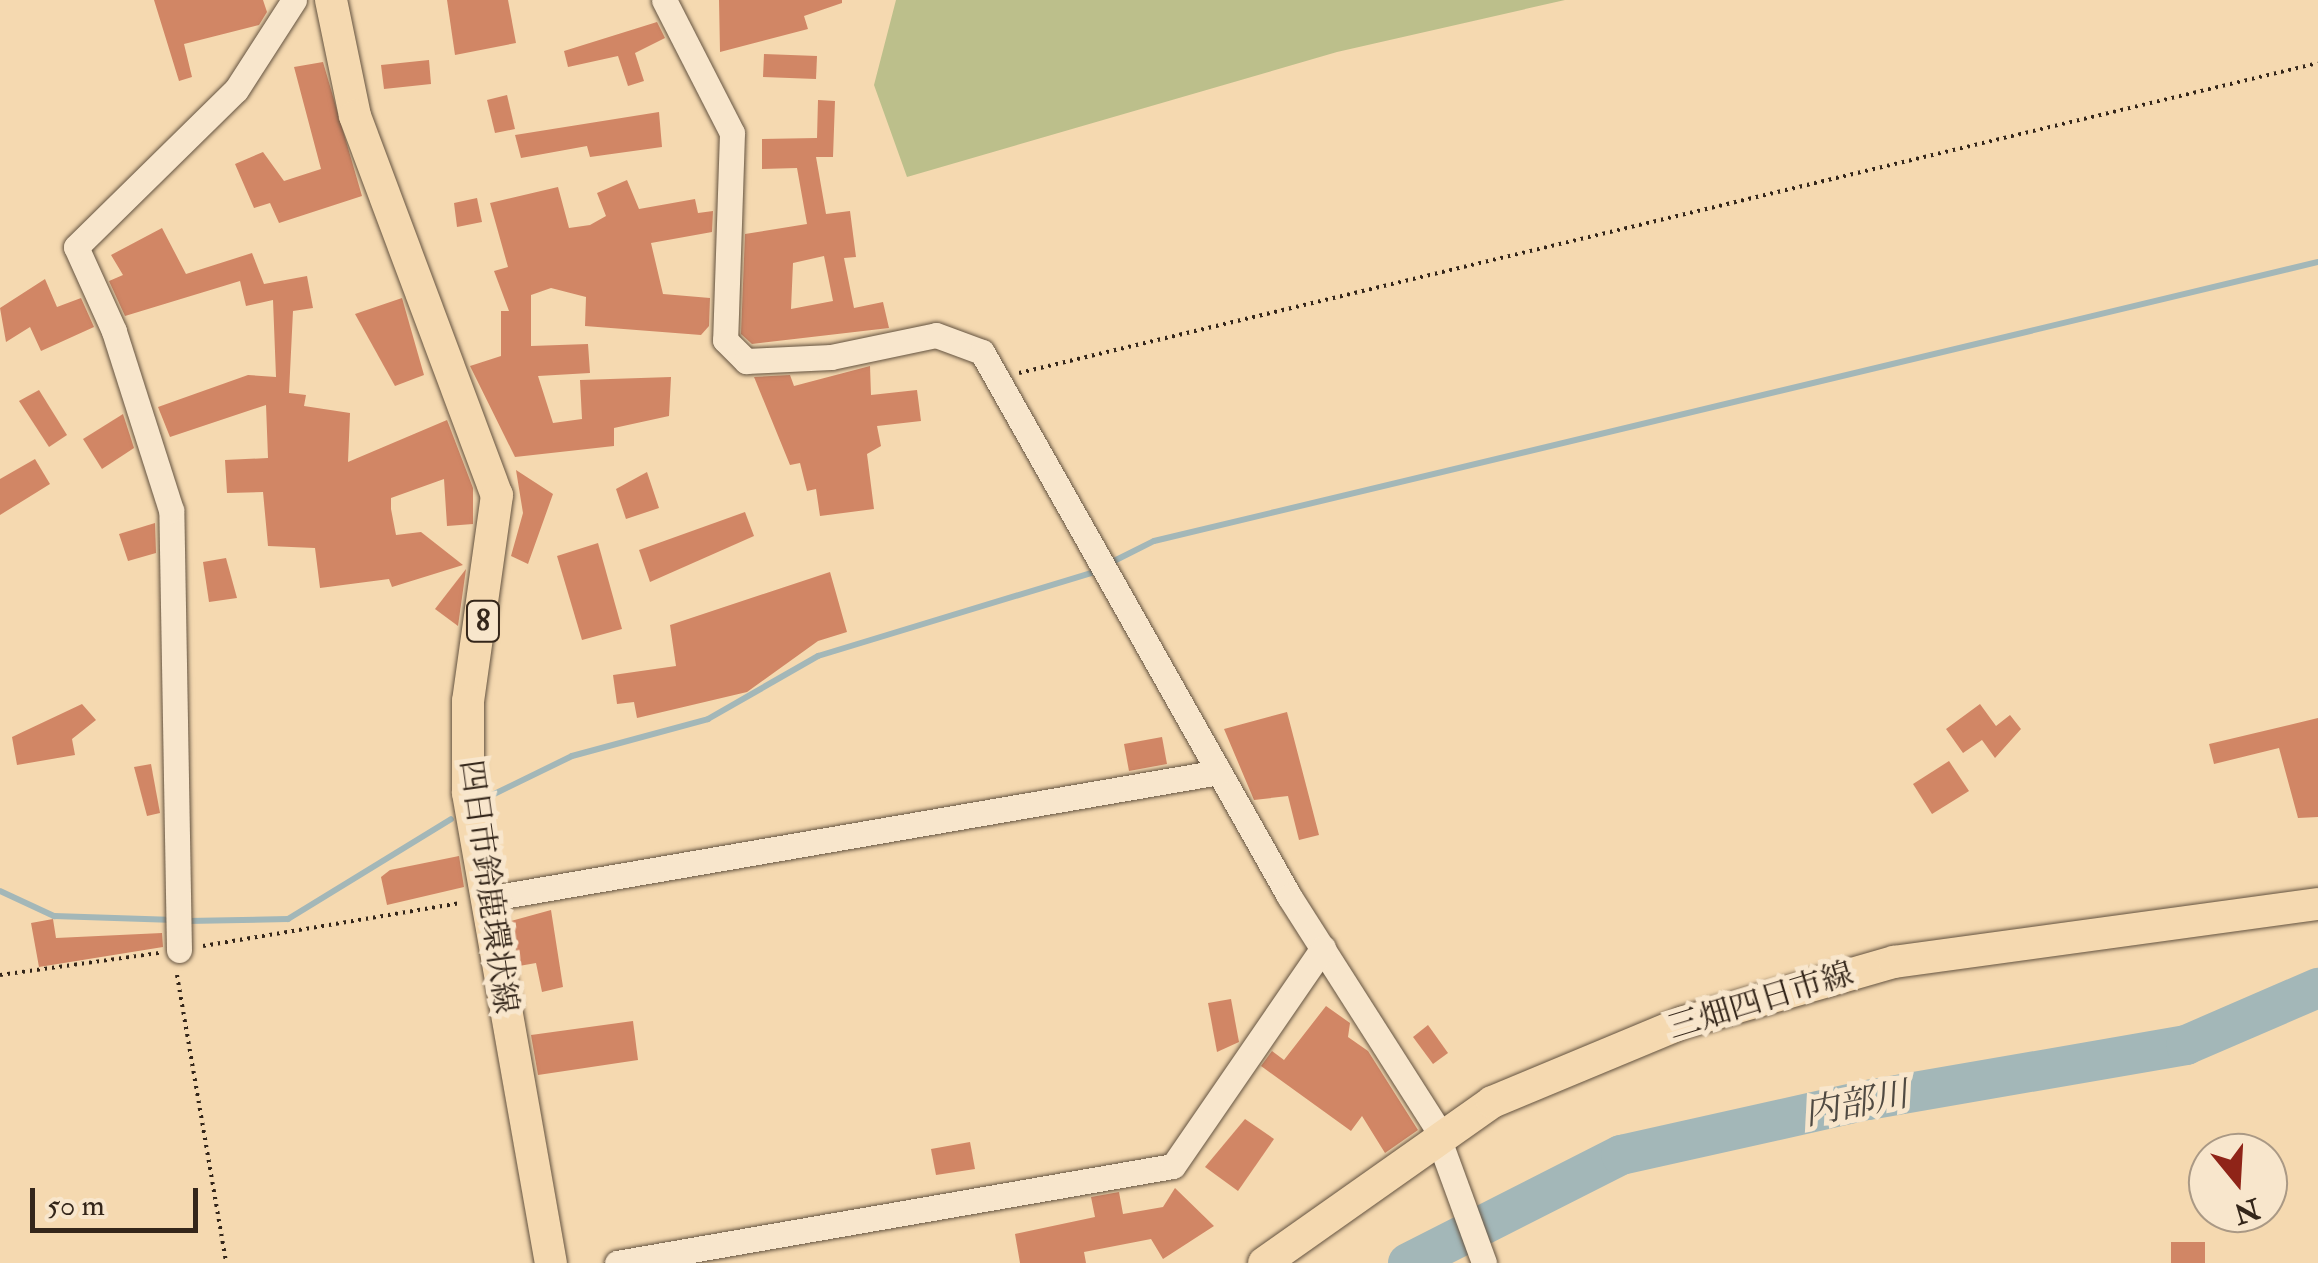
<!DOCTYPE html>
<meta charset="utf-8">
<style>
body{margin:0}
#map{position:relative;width:2318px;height:1263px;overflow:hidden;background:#f5d9b0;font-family:"IM FELL Double Pica","Noto Serif JP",serif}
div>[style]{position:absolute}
.green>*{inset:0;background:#bcbf8b}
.stream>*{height:6px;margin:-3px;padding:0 3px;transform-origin:3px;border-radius:3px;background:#a3b7b8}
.river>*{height:40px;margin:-20px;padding:0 20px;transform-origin:20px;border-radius:20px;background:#a3b7b8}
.building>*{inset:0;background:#d18665}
.path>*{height:4px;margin-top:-2px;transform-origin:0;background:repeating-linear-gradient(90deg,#34261a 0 2.5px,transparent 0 7.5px)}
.roads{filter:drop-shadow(0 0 2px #645340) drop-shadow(0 0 2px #645340)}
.minor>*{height:25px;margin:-12.5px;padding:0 12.5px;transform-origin:12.5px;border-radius:12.5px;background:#f8e6cc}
.major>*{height:32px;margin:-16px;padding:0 16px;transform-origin:16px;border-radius:16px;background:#f5d9b0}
span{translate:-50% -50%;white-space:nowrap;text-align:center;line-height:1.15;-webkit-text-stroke:10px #f8e6cc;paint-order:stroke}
.shield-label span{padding:2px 8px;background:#f8e6cc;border:2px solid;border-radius:8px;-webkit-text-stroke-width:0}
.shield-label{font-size:30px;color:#34261a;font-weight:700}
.street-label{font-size:32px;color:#34261a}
.water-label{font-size:35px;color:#504a42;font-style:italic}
.north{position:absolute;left:2188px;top:1133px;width:100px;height:100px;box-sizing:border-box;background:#f8e6cc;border:2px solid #aa9985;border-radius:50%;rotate:162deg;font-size:28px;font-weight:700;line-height:40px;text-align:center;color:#34261a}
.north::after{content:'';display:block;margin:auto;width:35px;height:45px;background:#8f2418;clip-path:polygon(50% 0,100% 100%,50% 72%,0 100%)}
.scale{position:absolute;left:30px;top:1188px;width:168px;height:45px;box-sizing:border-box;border:5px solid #34261a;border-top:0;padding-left:12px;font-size:30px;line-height:35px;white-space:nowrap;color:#34261a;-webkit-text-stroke:8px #f8e6cc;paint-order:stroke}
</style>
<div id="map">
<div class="green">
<div style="clip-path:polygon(896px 0,1565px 0,1337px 52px,907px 177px,874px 85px)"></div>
</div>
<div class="stream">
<div style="left:1108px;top:564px;width:51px;rotate:-26.6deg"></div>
<div style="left:1154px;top:541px;width:1197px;rotate:-13.48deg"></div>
<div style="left:488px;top:797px;width:93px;rotate:-26deg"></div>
<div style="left:572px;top:756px;width:141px;rotate:-15.2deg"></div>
<div style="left:708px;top:719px;width:127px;rotate:-29.8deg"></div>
<div style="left:818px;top:656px;width:293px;rotate:-16.9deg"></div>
<div style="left:0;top:891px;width:60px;rotate:24.8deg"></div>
<div style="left:54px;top:916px;width:121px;rotate:1.9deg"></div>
<div style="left:187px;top:921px;width:101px;rotate:-1.1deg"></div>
<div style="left:288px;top:919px;width:191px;rotate:-31.5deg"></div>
</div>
<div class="river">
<div style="left:1408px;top:1263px;width:239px;rotate:-26.9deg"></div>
<div style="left:1621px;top:1155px;width:253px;rotate:-12.6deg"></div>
<div style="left:1868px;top:1100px;width:323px;rotate:-9.8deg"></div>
<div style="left:2186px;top:1045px;width:144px;rotate:-23.4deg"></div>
</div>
<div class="building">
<div style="clip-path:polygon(154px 0,263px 0,267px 12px,259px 25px,184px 44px,192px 77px,179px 81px)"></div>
<div style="clip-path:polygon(447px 0,508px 0,516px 43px,455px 55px)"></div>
<div style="clip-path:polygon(719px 0,842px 0,842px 3px,804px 16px,808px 29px,720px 52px)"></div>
<div style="clip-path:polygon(657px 22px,665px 38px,635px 53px,644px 81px,628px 86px,618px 56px,568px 67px,564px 51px)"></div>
<div style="clip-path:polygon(764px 54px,817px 56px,816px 79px,763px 77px)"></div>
<div style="clip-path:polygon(429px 60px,431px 84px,384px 89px,381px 65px)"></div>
<div style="clip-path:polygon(323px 62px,362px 196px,279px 223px,270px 203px,254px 208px,235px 164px,263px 152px,284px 181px,321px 169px,294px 67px)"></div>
<div style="clip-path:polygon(507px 95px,515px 129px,495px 133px,487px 100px)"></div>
<div style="clip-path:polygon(evenodd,818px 100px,835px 101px,833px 157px,816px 157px,826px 214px,850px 211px,856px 257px,844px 258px,854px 308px,883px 302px,889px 328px,752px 344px,741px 334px,745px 234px,807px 224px,797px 168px,762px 169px,762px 139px,817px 138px,818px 100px,824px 256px,833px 301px,791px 309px,793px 263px,824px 256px)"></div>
<div style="clip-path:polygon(659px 112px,662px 147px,590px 157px,587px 146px,521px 158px,515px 135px)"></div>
<div style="clip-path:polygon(627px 180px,639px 209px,695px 199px,698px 213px,713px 211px,712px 232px,651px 243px,663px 294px,710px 298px,709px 326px,701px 335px,585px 326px,586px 297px,551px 288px,531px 295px,531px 346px,588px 344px,590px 373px,538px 376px,553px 423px,582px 419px,580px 380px,671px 377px,669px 416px,614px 428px,614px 446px,515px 457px,470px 366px,501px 356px,501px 311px,509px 311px,494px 271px,508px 267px,490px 203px,558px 187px,569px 228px,590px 225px,606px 216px,597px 193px)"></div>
<div style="clip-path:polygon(477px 198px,482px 222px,457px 227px,454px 203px)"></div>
<div style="clip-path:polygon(162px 228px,186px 274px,252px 253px,264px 284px,307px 276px,313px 308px,293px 311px,289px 393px,306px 395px,304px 406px,350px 413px,348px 462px,447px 420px,473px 488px,473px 524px,447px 526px,444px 479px,391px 498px,391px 509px,396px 535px,421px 532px,463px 565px,392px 587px,389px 579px,320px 588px,315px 548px,268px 546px,263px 492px,227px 493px,225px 460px,268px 458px,266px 405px,170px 437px,158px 407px,248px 375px,276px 377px,273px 300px,246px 306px,240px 281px,125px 316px,109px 281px,123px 275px,111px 255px)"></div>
<div style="clip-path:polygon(45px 279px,57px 307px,81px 298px,94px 327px,41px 351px,30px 327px,6px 342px,0 308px)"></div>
<div style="clip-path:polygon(402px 298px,424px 375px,395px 386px,355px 314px)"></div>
<div style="clip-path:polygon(870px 366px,871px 395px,917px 390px,921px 421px,877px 426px,881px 446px,867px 454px,874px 509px,820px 516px,816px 489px,807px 491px,800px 463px,790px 465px,754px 377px,790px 375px,794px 386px)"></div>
<div style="clip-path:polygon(39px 390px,67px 435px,49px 447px,19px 401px)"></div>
<div style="clip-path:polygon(123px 414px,134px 448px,102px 469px,83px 439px)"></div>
<div style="clip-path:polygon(35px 459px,50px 484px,0 515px,0 479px)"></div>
<div style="clip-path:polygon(516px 470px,553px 494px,528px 564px,511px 556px,523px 513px)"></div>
<div style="clip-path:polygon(647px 472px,659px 508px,626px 519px,616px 489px)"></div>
<div style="clip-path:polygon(745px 512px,754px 536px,650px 582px,639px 550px)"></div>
<div style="clip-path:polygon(155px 523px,156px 553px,128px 561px,119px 534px)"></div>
<div style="clip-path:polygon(598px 543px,622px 629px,582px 640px,557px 556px)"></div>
<div style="clip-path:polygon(226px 558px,237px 598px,209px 602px,203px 562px)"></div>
<div style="clip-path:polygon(466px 569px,458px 626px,435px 609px)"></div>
<div style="clip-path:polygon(830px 572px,847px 632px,818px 641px,747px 692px,637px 718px,634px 702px,617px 704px,613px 675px,676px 666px,670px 625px)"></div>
<div style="clip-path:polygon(82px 704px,96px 720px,72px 739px,75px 755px,17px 765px,12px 737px)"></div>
<div style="clip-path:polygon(1980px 704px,1996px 726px,2010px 715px,2021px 729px,1995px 758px,1982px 740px,1963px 753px,1946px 729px)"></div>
<div style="clip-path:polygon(1287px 712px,1319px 835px,1299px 840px,1288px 796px,1254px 800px,1224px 729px)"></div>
<div style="clip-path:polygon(2318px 718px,2318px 817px,2298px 818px,2279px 748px,2214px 764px,2209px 744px)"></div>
<div style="clip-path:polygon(1162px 737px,1167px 764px,1129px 771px,1124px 744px)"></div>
<div style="clip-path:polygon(1949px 761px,1969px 791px,1932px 814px,1913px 784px)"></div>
<div style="clip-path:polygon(151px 764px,160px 813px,147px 816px,134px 767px)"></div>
<div style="clip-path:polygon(459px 856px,464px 887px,387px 905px,381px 877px,390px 870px)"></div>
<div style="clip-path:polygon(551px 910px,563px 987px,542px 992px,536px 963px,519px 966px,511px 921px)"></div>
<div style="clip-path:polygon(53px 919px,56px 938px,162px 933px,163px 947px,39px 967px,31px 923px)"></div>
<div style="clip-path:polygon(1231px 999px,1239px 1042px,1217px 1052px,1208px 1003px)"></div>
<div style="clip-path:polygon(1326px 1006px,1350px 1023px,1348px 1037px,1368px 1051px,1418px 1130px,1385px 1153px,1362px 1116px,1351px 1131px,1261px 1066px,1272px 1051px,1284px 1060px)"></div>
<div style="clip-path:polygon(633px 1021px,638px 1060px,538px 1075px,531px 1035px)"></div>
<div style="clip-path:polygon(1428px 1025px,1448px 1053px,1433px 1064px,1413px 1037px)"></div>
<div style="clip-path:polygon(1245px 1119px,1274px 1139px,1238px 1191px,1205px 1167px)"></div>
<div style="clip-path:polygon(970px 1142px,975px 1169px,936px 1175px,931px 1149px)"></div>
<div style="clip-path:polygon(1175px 1188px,1214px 1226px,1163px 1259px,1151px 1239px,1084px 1252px,1086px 1263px,1020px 1263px,1015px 1234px,1095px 1217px,1091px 1197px,1119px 1192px,1123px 1214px,1163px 1207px)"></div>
<div style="clip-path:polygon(2171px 1242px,2205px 1242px,2205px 1263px,2171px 1263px)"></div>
</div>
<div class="path">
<div style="left:1019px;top:373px;width:1335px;rotate:-13.42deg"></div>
<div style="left:203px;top:946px;width:261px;rotate:-9.5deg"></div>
<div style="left:0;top:975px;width:161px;rotate:-7.9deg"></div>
<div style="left:177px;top:975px;width:292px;rotate:80.3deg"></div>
</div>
<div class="roads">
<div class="minor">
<div style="left:664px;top:0;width:149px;rotate:62.9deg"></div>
<div style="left:732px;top:133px;width:207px;rotate:91.9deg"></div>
<div style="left:725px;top:340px;width:30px;rotate:45deg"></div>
<div style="left:746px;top:361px;width:85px;rotate:-2.7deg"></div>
<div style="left:831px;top:357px;width:107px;rotate:-11.8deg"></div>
<div style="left:936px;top:335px;width:49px;rotate:20.3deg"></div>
<div style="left:982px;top:352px;width:625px;rotate:60.56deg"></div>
<div style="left:1289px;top:896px;width:283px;rotate:57.5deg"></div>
<div style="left:486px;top:899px;width:744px;rotate:-9.83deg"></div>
<div style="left:179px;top:950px;width:440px;rotate:-91deg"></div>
<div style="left:171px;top:510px;width:188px;rotate:-107.7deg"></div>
<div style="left:114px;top:331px;width:92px;rotate:-114.3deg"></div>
<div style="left:76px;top:247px;width:224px;rotate:-44.5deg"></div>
<div style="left:236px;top:90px;width:107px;rotate:-57.2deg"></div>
<div style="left:1438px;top:1137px;width:134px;rotate:69.9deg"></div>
<div style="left:617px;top:1263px;width:564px;rotate:-9.9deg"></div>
<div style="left:1173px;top:1166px;width:265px;rotate:-55.5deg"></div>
</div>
<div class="major">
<div style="left:331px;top:0;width:118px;rotate:78.3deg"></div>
<div style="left:355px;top:116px;width:405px;rotate:69.5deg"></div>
<div style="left:497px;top:495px;width:208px;rotate:98deg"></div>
<div style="left:468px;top:701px;width:92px;rotate:90deg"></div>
<div style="left:468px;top:793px;width:477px;rotate:80deg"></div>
<div style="left:1264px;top:1263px;width:279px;rotate:-35.2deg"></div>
<div style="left:1492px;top:1102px;width:206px;rotate:-22.6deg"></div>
<div style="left:1682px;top:1023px;width:221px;rotate:-16.1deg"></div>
<div style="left:1894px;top:962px;width:428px;rotate:-7.8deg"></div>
</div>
</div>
<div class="shield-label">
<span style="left:483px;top:621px">8</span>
</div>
<div class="street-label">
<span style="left:488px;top:887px;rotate:82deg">四日市鈴鹿環状線</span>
<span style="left:1761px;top:1001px;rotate:-17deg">三畑四日市線</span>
</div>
<div class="water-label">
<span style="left:1856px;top:1104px;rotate:-11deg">内部川</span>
</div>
<div class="north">N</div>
<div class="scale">50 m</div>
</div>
